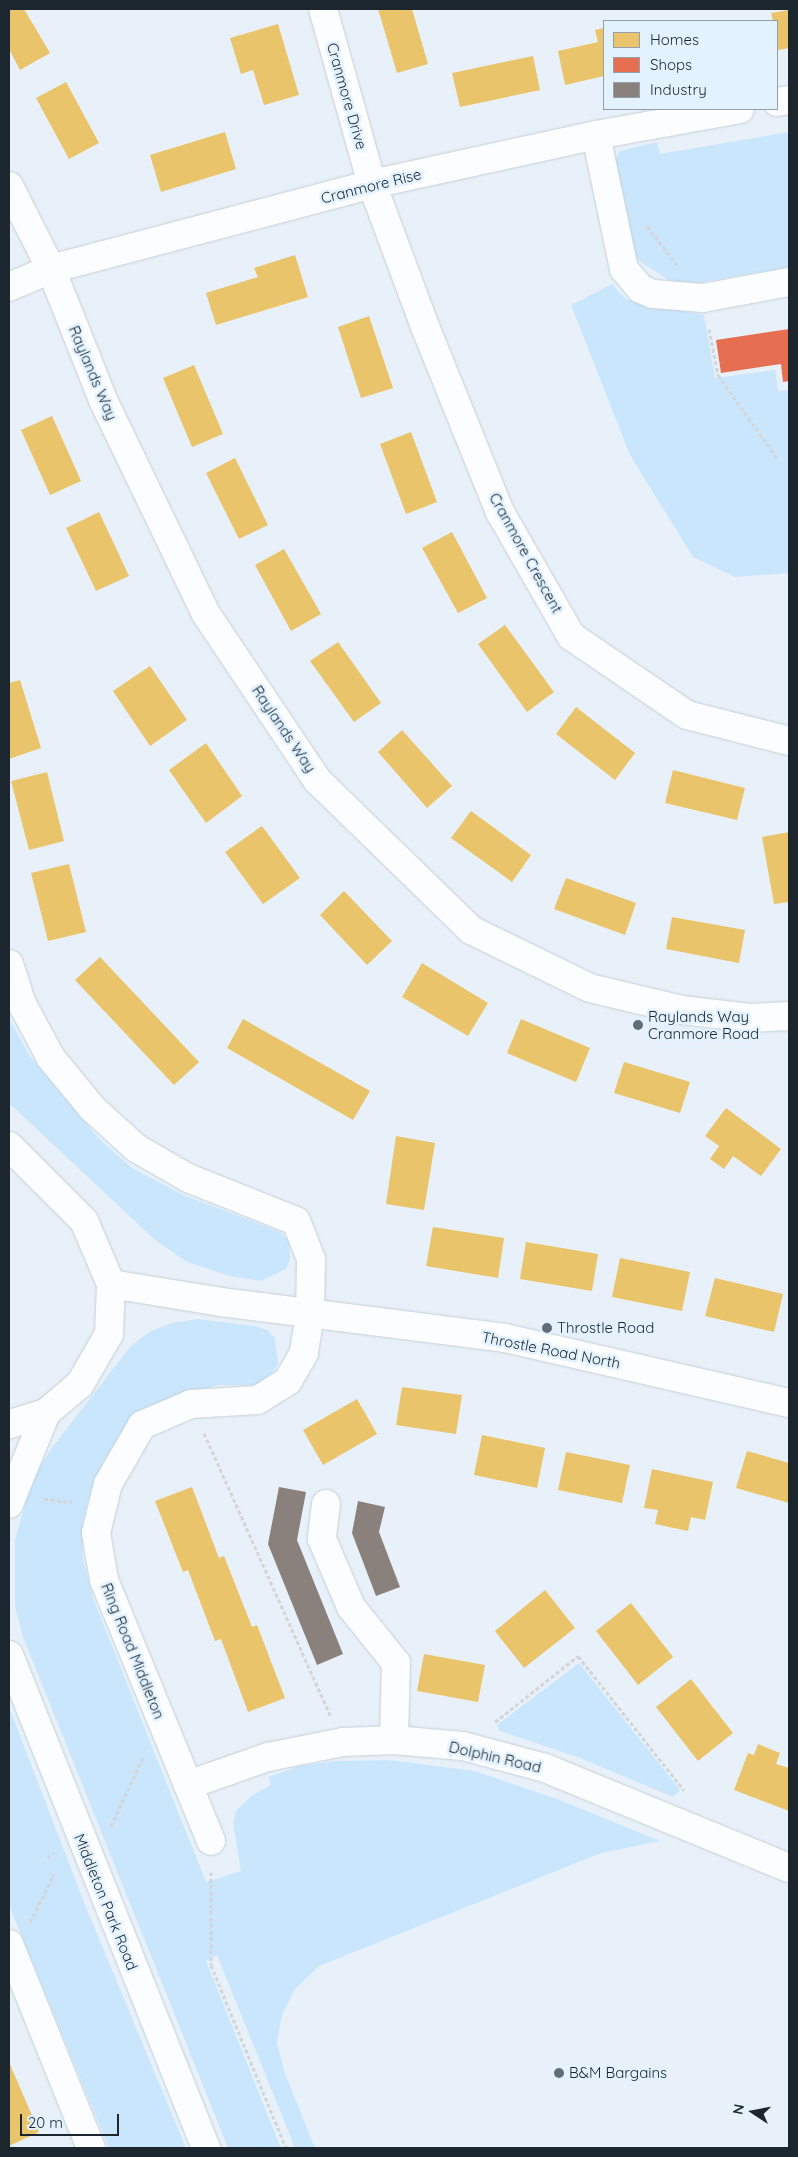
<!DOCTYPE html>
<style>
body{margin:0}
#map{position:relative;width:798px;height:2157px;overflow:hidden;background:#e8f1f9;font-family:Quicksand,sans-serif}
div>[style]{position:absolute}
.green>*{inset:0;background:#cae6fc}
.homes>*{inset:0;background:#e9c46a}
.shops>*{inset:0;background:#e76f51}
.industry>*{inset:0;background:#8a817c}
.path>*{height:3px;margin-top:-1.5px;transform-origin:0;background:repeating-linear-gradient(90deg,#d3d6d8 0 4px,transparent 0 6.5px)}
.roads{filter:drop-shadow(0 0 1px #c5cfd6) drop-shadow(0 0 1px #c5cfd6)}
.minor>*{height:28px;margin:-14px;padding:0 14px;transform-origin:14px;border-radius:14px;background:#fcfdfe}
.dots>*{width:14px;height:14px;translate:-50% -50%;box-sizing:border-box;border:2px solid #e2f2ff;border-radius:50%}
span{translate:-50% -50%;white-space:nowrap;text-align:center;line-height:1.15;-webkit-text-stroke:5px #e2f2ff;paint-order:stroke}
.street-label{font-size:15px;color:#1c262e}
.poi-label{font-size:15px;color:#1c262e}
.left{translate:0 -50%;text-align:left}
.frame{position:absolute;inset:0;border:10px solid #1c262e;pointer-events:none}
.legend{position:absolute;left:603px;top:20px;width:175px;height:90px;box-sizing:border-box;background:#e2f2ff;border:1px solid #93a0ab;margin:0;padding:6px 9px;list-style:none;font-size:15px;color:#1c262e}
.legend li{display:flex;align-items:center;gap:10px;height:25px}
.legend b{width:25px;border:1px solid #93a0ab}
.north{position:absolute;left:728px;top:2087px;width:50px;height:50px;-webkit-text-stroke:4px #e2f2ff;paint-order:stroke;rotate:281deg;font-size:14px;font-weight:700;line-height:20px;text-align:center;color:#1c262e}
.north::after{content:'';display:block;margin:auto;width:18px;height:22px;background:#1c262e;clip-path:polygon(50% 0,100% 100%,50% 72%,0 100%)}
.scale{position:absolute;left:20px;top:2114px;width:99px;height:22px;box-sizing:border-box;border:2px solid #1c262e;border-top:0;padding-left:6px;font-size:15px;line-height:18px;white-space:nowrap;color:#1c262e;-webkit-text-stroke:4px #e2f2ff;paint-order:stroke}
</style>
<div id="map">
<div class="green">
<div style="clip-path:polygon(789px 132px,789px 267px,685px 285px,667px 279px,639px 261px,631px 248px,613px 165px,620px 151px,657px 142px,660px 154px)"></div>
<div style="clip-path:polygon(612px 284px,624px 298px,637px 302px,704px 315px,715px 378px,775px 370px,778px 391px,789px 390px,789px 573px,735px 577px,693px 557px,630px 455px,571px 305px)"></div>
<div style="clip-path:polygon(9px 1018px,29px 1055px,100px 1140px,132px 1168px,183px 1195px,280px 1232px,289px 1241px,290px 1258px,286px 1269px,261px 1281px,230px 1276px,187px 1262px,155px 1240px,9px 1103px)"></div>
<div style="clip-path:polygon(198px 1319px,255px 1326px,267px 1330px,275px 1338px,278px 1364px,269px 1377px,256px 1385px,218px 1385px,168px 1400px,126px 1429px,103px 1462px,91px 1490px,83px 1520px,83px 1559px,94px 1601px,206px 1882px,241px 1871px,233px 1822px,237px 1810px,251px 1796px,271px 1785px,268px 1777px,300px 1766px,337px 1761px,388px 1760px,474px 1771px,557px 1799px,660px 1841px,601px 1853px,319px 1966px,295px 1989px,282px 2015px,277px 2042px,284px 2071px,315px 2148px,295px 2148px,217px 1955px,206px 1961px,281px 2148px,228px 2148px,23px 1637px,15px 1607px,15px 1540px,32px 1480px,51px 1449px,130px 1347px,149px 1332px,172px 1323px)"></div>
<div style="clip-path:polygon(579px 1663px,680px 1790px,673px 1797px,580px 1758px,500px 1731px,497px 1725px)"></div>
<div style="clip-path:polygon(9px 1707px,85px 1905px,186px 2148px,109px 2148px,9px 1905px)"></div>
</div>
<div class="homes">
<div style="clip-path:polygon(9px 9px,24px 9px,50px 53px,20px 70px,9px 49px)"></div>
<div style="clip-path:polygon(378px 9px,412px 9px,428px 64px,397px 73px)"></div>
<div style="clip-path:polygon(789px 10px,789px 48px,778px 50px,777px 21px,773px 21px,771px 13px)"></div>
<div style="clip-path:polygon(278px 24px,299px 95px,264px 105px,253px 70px,241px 74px,230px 38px)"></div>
<div style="clip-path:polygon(604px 28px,604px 76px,565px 85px,558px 51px,598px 42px,595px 30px)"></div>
<div style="clip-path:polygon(533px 56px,540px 90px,460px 107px,452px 73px)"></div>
<div style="clip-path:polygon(66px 82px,99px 143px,69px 159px,36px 98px)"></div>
<div style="clip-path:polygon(225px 132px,236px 169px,161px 192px,150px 155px)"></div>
<div style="clip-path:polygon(295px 255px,308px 297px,216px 325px,206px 293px,258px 277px,254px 268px)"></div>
<div style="clip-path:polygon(369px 316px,393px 388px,361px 398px,338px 327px)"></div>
<div style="clip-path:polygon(194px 365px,223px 434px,192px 447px,163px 378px)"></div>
<div style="clip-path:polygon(52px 416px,81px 481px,50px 495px,21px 430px)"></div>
<div style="clip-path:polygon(411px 432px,437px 502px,406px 514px,380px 444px)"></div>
<div style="clip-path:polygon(235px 458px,268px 525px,239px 539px,206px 473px)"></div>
<div style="clip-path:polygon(99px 512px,129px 576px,96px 591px,66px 528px)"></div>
<div style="clip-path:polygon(452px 532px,487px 598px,458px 613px,422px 548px)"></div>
<div style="clip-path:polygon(284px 549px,321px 614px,291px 631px,255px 565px)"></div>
<div style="clip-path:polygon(505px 625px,554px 692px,527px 712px,478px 644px)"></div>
<div style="clip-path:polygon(338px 642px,381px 703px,354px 722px,310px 661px)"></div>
<div style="clip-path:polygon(150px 666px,187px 720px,150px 746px,113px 691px)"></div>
<div style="clip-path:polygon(20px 680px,41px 748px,9px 759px,9px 683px)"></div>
<div style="clip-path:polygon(576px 707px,635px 753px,615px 780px,556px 734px)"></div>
<div style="clip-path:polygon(402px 730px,452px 786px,427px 808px,378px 752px)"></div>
<div style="clip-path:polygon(206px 743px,242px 796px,206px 823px,169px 770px)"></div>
<div style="clip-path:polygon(673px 770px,745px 788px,737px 820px,665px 803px)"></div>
<div style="clip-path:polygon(47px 772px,64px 841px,29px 850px,11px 781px)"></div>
<div style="clip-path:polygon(471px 811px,531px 855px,512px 882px,451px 838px)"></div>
<div style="clip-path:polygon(262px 826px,300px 878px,263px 904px,225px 852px)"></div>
<div style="clip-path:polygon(789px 832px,789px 902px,774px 904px,762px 837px)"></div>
<div style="clip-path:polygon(69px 864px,86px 932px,48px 941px,31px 873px)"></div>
<div style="clip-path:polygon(566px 878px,636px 903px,625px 935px,554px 909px)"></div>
<div style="clip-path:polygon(344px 891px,392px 941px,367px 965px,320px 915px)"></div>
<div style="clip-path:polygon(672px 917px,745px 930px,739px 963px,666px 949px)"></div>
<div style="clip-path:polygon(100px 957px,199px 1062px,174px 1085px,75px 980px)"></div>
<div style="clip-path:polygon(422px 963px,488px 1003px,468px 1036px,402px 997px)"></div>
<div style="clip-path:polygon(243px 1019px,370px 1091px,353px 1120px,227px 1048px)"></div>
<div style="clip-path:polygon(521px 1019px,590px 1048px,576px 1082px,507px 1053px)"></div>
<div style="clip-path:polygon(624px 1062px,690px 1082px,680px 1113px,614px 1093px)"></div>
<div style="clip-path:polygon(726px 1108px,781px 1149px,761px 1176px,733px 1156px,724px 1169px,710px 1159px,719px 1146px,705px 1136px)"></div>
<div style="clip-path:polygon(396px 1136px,435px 1143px,424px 1210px,386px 1204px)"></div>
<div style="clip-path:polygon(433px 1227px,504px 1238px,498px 1278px,426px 1266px)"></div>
<div style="clip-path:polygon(526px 1242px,598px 1254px,592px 1291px,520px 1279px)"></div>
<div style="clip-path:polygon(620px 1258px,690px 1272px,682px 1311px,612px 1297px)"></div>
<div style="clip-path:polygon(715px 1278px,783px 1294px,774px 1332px,705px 1316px)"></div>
<div style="clip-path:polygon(402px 1387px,462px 1395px,456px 1434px,396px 1425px)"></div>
<div style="clip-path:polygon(357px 1399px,377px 1434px,323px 1465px,303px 1430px)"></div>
<div style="clip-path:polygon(482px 1435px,545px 1448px,537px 1488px,474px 1475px)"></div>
<div style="clip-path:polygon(747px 1451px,789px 1463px,789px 1503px,736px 1488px)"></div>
<div style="clip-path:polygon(566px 1452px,630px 1465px,622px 1503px,558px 1490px)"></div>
<div style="clip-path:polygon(652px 1469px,713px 1482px,705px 1520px,691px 1517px,688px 1531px,655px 1524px,658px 1510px,644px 1508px)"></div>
<div style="clip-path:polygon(192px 1487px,219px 1558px,224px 1556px,252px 1627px,257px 1625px,285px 1698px,248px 1712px,221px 1639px,215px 1641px,188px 1570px,183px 1572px,155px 1501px)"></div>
<div style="clip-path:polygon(545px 1590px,575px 1628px,524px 1668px,495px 1631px)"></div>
<div style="clip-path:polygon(631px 1603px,673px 1657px,638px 1685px,596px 1631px)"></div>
<div style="clip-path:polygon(424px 1654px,485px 1665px,478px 1702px,417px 1691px)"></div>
<div style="clip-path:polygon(691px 1679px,733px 1733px,698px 1761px,656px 1707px)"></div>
<div style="clip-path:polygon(758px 1744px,780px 1753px,776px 1764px,789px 1768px,789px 1811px,734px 1790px,748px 1753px,754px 1755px)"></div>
<div style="clip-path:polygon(9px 2062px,39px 2132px,9px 2146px)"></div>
</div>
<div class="shops">
<div style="clip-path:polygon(789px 329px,789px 381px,783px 382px,781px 364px,721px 373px,716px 340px)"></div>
</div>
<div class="industry">
<div style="clip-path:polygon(279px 1487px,306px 1492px,297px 1540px,343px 1654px,317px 1665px,268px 1544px)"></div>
<div style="clip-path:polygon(358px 1501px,385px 1507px,379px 1532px,400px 1587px,376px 1596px,352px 1533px)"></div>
</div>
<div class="path">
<div style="left:647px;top:226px;width:49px;rotate:52.4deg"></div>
<div style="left:709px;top:329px;width:47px;rotate:78.9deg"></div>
<div style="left:718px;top:375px;width:102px;rotate:54.6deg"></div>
<div style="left:204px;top:1433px;width:309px;rotate:65.9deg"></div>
<div style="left:44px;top:1499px;width:28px;rotate:6deg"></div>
<div style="left:495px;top:1722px;width:106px;rotate:-38.5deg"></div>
<div style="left:578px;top:1656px;width:171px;rotate:51.7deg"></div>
<div style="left:111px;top:1826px;width:76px;rotate:-65.1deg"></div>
<div style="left:47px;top:1857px;width:9px;rotate:-27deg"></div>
<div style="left:211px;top:1872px;width:93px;rotate:90deg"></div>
<div style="left:211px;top:1965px;width:198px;rotate:67.7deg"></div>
<div style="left:30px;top:1922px;width:54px;rotate:-63.4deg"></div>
</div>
<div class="roads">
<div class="minor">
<div style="left:323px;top:9px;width:182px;rotate:74.4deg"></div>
<div style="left:372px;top:184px;width:155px;rotate:69.6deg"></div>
<div style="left:426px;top:329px;width:197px;rotate:68deg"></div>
<div style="left:500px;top:512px;width:143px;rotate:60.2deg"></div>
<div style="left:571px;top:636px;width:140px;rotate:34.3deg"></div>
<div style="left:687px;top:715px;width:105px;rotate:14.3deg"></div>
<div style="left:777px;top:102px;width:12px;rotate:-9deg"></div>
<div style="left:596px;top:135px;width:137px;rotate:78.2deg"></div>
<div style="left:624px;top:269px;width:26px;rotate:50deg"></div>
<div style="left:641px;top:289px;width:13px;rotate:23deg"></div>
<div style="left:653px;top:294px;width:50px;rotate:4.6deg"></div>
<div style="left:703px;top:298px;width:87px;rotate:-10.5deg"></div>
<div style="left:9px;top:186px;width:93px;rotate:63.2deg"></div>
<div style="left:51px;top:269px;width:141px;rotate:68.3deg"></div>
<div style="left:103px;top:400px;width:237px;rotate:64.3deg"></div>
<div style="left:206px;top:614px;width:201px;rotate:56.2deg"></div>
<div style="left:318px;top:781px;width:214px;rotate:44.2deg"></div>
<div style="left:471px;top:930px;width:132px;rotate:26deg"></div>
<div style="left:590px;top:988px;width:95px;rotate:13.4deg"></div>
<div style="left:682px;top:1010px;width:68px;rotate:6.7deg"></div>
<div style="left:750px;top:1018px;width:39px;rotate:-3deg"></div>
<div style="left:9px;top:287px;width:46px;rotate:-23.2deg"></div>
<div style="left:51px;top:269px;width:332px;rotate:-14.8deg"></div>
<div style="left:372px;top:184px;width:229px;rotate:-12.3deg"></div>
<div style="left:596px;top:135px;width:146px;rotate:-10.2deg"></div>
<div style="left:9px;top:964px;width:40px;rotate:72deg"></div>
<div style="left:21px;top:1002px;width:64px;rotate:61.8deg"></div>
<div style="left:51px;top:1058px;width:65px;rotate:50.6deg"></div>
<div style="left:92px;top:1108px;width:59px;rotate:42.3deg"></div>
<div style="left:136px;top:1148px;width:60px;rotate:30deg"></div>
<div style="left:188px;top:1178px;width:116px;rotate:21.7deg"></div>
<div style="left:296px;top:1221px;width:41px;rotate:68.5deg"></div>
<div style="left:311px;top:1259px;width:55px;rotate:91deg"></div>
<div style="left:310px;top:1314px;width:39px;rotate:99deg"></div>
<div style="left:304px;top:1353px;width:32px;rotate:120deg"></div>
<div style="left:288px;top:1381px;width:36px;rotate:148deg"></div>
<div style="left:257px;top:1400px;width:66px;rotate:176.5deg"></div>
<div style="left:191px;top:1404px;width:53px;rotate:156.8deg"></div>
<div style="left:142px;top:1425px;width:68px;rotate:120deg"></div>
<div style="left:108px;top:1484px;width:50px;rotate:103.8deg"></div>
<div style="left:96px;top:1533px;width:48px;rotate:80.3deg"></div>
<div style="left:104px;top:1580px;width:282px;rotate:67.7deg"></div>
<div style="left:9px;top:1146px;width:106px;rotate:45deg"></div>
<div style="left:84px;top:1221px;width:69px;rotate:66.8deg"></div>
<div style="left:111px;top:1284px;width:50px;rotate:92.3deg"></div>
<div style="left:109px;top:1334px;width:58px;rotate:120.1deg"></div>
<div style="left:80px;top:1384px;width:45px;rotate:139.5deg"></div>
<div style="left:46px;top:1413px;width:39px;rotate:163deg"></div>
<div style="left:111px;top:1284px;width:111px;rotate:9.3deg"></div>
<div style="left:221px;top:1302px;width:286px;rotate:7.2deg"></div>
<div style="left:505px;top:1338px;width:291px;rotate:12.9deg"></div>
<div style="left:9px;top:1504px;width:98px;rotate:-67.9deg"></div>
<div style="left:326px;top:1504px;width:35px;rotate:97deg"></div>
<div style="left:322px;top:1539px;width:74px;rotate:66.9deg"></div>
<div style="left:351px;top:1607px;width:72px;rotate:51.2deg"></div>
<div style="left:396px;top:1663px;width:77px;rotate:91.5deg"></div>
<div style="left:9px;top:1655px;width:531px;rotate:68.22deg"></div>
<div style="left:188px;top:1785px;width:85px;rotate:-19.3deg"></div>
<div style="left:268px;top:1757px;width:76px;rotate:-11.3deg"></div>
<div style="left:343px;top:1742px;width:51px;rotate:-2.2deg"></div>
<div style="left:394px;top:1740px;width:69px;rotate:5deg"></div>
<div style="left:463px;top:1746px;width:85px;rotate:15deg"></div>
<div style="left:545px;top:1768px;width:264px;rotate:22.3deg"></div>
<div style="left:9px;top:1944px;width:220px;rotate:68.1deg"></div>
</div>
</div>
<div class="dots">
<div style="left:638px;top:1025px;background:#636d75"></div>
<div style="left:547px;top:1328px;background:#636d75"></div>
<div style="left:559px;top:2073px;background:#636d75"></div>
</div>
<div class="street-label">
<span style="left:347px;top:96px;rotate:74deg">Cranmore Drive</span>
<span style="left:371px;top:186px;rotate:-14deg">Cranmore Rise</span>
<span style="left:93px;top:373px;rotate:67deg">Raylands Way</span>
<span style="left:526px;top:553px;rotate:61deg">Cranmore Crescent</span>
<span style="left:284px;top:729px;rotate:56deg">Raylands Way</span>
<span style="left:551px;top:1350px;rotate:11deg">Throstle Road North</span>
<span style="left:133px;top:1651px;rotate:68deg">Ring Road Middleton</span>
<span style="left:495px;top:1757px;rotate:13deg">Dolphin Road</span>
<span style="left:106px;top:1902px;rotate:68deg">Middleton Park Road</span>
</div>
<div class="poi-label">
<span class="left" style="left:648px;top:1025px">Raylands Way<br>Cranmore Road</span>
<span class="left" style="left:557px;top:1328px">Throstle Road</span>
<span class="left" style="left:569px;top:2073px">B&amp;M Bargains</span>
</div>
<div class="frame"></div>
<ul class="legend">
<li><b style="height:14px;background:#e9c46a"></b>Homes</li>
<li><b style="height:14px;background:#e76f51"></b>Shops</li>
<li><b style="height:14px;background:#8a817c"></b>Industry</li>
</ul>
<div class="north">N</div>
<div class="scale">20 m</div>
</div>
